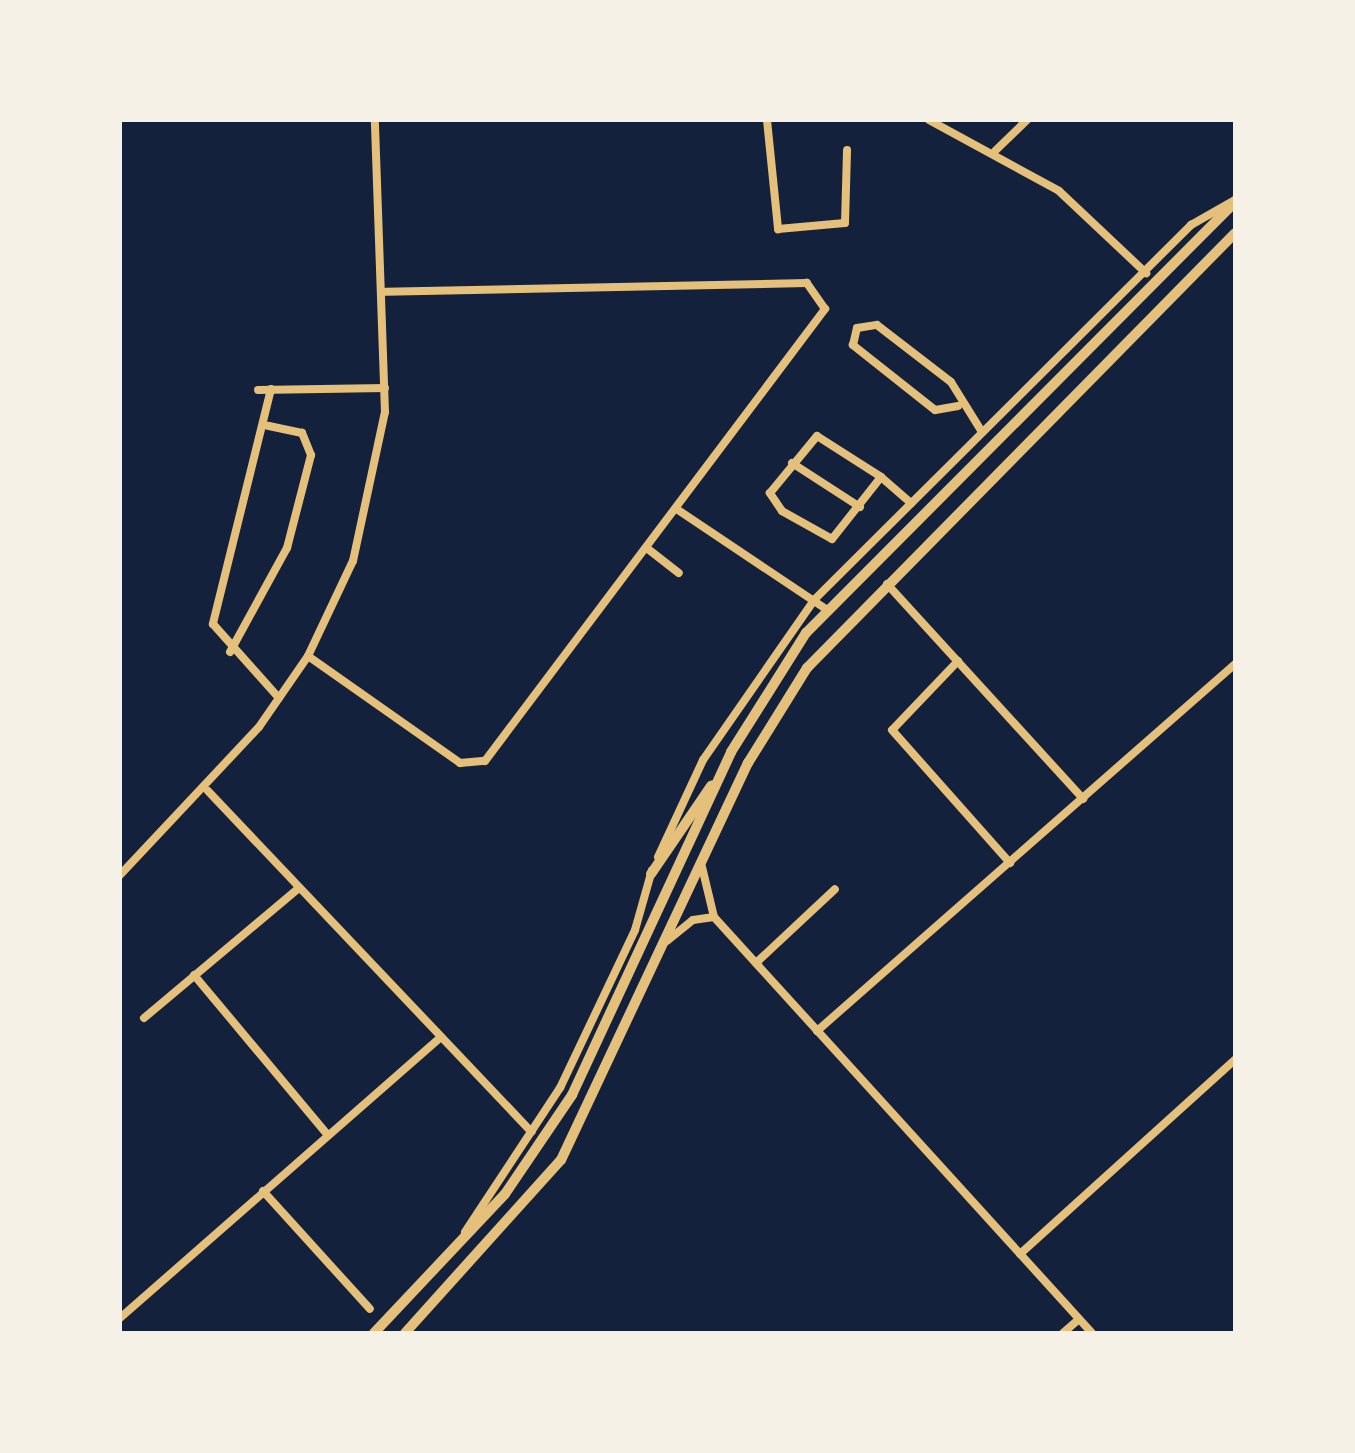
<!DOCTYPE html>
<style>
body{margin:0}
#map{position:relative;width:1355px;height:1453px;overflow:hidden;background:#14213d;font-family:Mulish,sans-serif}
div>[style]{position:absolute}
.minor>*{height:8px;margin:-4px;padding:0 4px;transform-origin:4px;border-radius:4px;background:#e5c07b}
.secondary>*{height:10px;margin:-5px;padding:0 5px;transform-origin:5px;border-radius:5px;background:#e5c07b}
span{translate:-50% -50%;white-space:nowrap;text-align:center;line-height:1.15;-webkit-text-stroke:8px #f6f1e7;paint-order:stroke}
.frame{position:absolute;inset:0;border:122px solid #f6f1e7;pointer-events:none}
</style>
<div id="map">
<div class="minor">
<div style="left:767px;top:120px;width:110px;rotate:84.2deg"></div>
<div style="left:778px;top:229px;width:67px;rotate:-5.1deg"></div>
<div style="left:845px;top:223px;width:73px;rotate:-88.4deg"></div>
<div style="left:929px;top:120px;width:148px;rotate:28.6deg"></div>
<div style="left:1059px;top:191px;width:120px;rotate:43.3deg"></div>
<div style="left:995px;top:151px;width:45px;rotate:-44.1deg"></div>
<div style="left:271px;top:389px;width:242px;rotate:103.9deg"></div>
<div style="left:213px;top:624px;width:99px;rotate:48.3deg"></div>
<div style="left:258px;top:390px;width:127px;rotate:-0.9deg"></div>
<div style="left:958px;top:406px;width:23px;rotate:170deg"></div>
<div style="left:935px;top:410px;width:105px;rotate:-141.6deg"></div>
<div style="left:853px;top:345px;width:17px;rotate:-77deg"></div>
<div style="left:857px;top:328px;width:20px;rotate:-9deg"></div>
<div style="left:877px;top:325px;width:93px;rotate:37.6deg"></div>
<div style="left:951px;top:382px;width:59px;rotate:58.2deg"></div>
<div style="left:792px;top:463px;width:81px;rotate:32.9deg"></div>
<div style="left:881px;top:477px;width:79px;rotate:128.3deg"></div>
<div style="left:832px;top:539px;width:57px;rotate:-150.8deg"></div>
<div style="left:782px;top:511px;width:22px;rotate:-124deg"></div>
<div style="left:770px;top:493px;width:74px;rotate:-50.5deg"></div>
<div style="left:817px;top:436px;width:76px;rotate:32.6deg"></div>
<div style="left:881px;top:477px;width:40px;rotate:41deg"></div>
<div style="left:678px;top:510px;width:178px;rotate:33.8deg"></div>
<div style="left:648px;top:549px;width:39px;rotate:38deg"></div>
<div style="left:887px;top:584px;width:291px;rotate:47.6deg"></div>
<div style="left:230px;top:652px;width:119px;rotate:-61.3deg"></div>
<div style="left:287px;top:548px;width:96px;rotate:-75.5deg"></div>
<div style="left:311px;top:455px;width:24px;rotate:-112deg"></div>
<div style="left:302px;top:433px;width:35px;rotate:-168deg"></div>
<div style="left:308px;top:656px;width:186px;rotate:35.1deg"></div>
<div style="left:460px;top:763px;width:25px;rotate:-5deg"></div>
<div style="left:485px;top:761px;width:566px;rotate:-53.05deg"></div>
<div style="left:825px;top:309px;width:32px;rotate:-125deg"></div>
<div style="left:807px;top:283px;width:421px;rotate:178.8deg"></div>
<div style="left:958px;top:661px;width:95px;rotate:133.7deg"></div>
<div style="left:892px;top:730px;width:178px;rotate:48.4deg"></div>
<div style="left:208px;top:791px;width:470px;rotate:46.5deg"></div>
<div style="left:658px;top:857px;width:107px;rotate:-65.1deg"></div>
<div style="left:703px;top:760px;width:195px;rotate:-55.2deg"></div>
<div style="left:814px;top:600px;width:532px;rotate:-44.85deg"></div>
<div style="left:1191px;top:225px;width:51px;rotate:-29.6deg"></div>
<div style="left:702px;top:867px;width:51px;rotate:76.5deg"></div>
<div style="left:714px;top:917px;width:562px;rotate:47.74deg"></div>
<div style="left:120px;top:875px;width:203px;rotate:-46.8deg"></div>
<div style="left:259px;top:727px;width:86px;rotate:-55.4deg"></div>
<div style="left:308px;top:656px;width:105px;rotate:-64.7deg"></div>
<div style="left:353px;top:561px;width:152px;rotate:-77.9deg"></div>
<div style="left:385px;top:412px;width:292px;rotate:-92deg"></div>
<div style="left:667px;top:941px;width:33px;rotate:-39deg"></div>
<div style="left:693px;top:920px;width:21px;rotate:-8deg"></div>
<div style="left:756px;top:963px;width:108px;rotate:-43.1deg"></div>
<div style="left:194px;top:975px;width:209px;rotate:50.1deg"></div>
<div style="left:144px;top:1018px;width:202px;rotate:-40deg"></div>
<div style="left:817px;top:1031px;width:556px;rotate:-41.28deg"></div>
<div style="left:263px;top:1191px;width:159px;rotate:47.8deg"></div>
<div style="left:465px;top:1232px;width:173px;rotate:-56.6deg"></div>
<div style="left:560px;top:1088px;width:175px;rotate:-64.6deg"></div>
<div style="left:635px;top:930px;width:62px;rotate:-74.2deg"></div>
<div style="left:1020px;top:1254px;width:290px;rotate:-42.1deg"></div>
<div style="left:120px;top:1318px;width:422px;rotate:-41.2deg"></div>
<div style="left:1063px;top:1333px;width:21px;rotate:-41deg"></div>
</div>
<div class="secondary">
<div style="left:651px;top:874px;width:107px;rotate:-55.7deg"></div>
<div style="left:374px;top:1333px;width:191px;rotate:-46.7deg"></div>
<div style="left:505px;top:1194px;width:120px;rotate:-55.9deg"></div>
<div style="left:572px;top:1095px;width:378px;rotate:-65.1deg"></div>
<div style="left:731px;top:752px;width:141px;rotate:-57.8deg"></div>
<div style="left:806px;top:633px;width:608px;rotate:-45.13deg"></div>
<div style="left:405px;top:1333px;width:233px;rotate:-48deg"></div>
<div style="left:561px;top:1160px;width:439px;rotate:-64.8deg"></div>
<div style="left:748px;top:763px;width:112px;rotate:-58.2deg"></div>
<div style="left:807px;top:668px;width:610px;rotate:-45.46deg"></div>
</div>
<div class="frame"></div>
</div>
